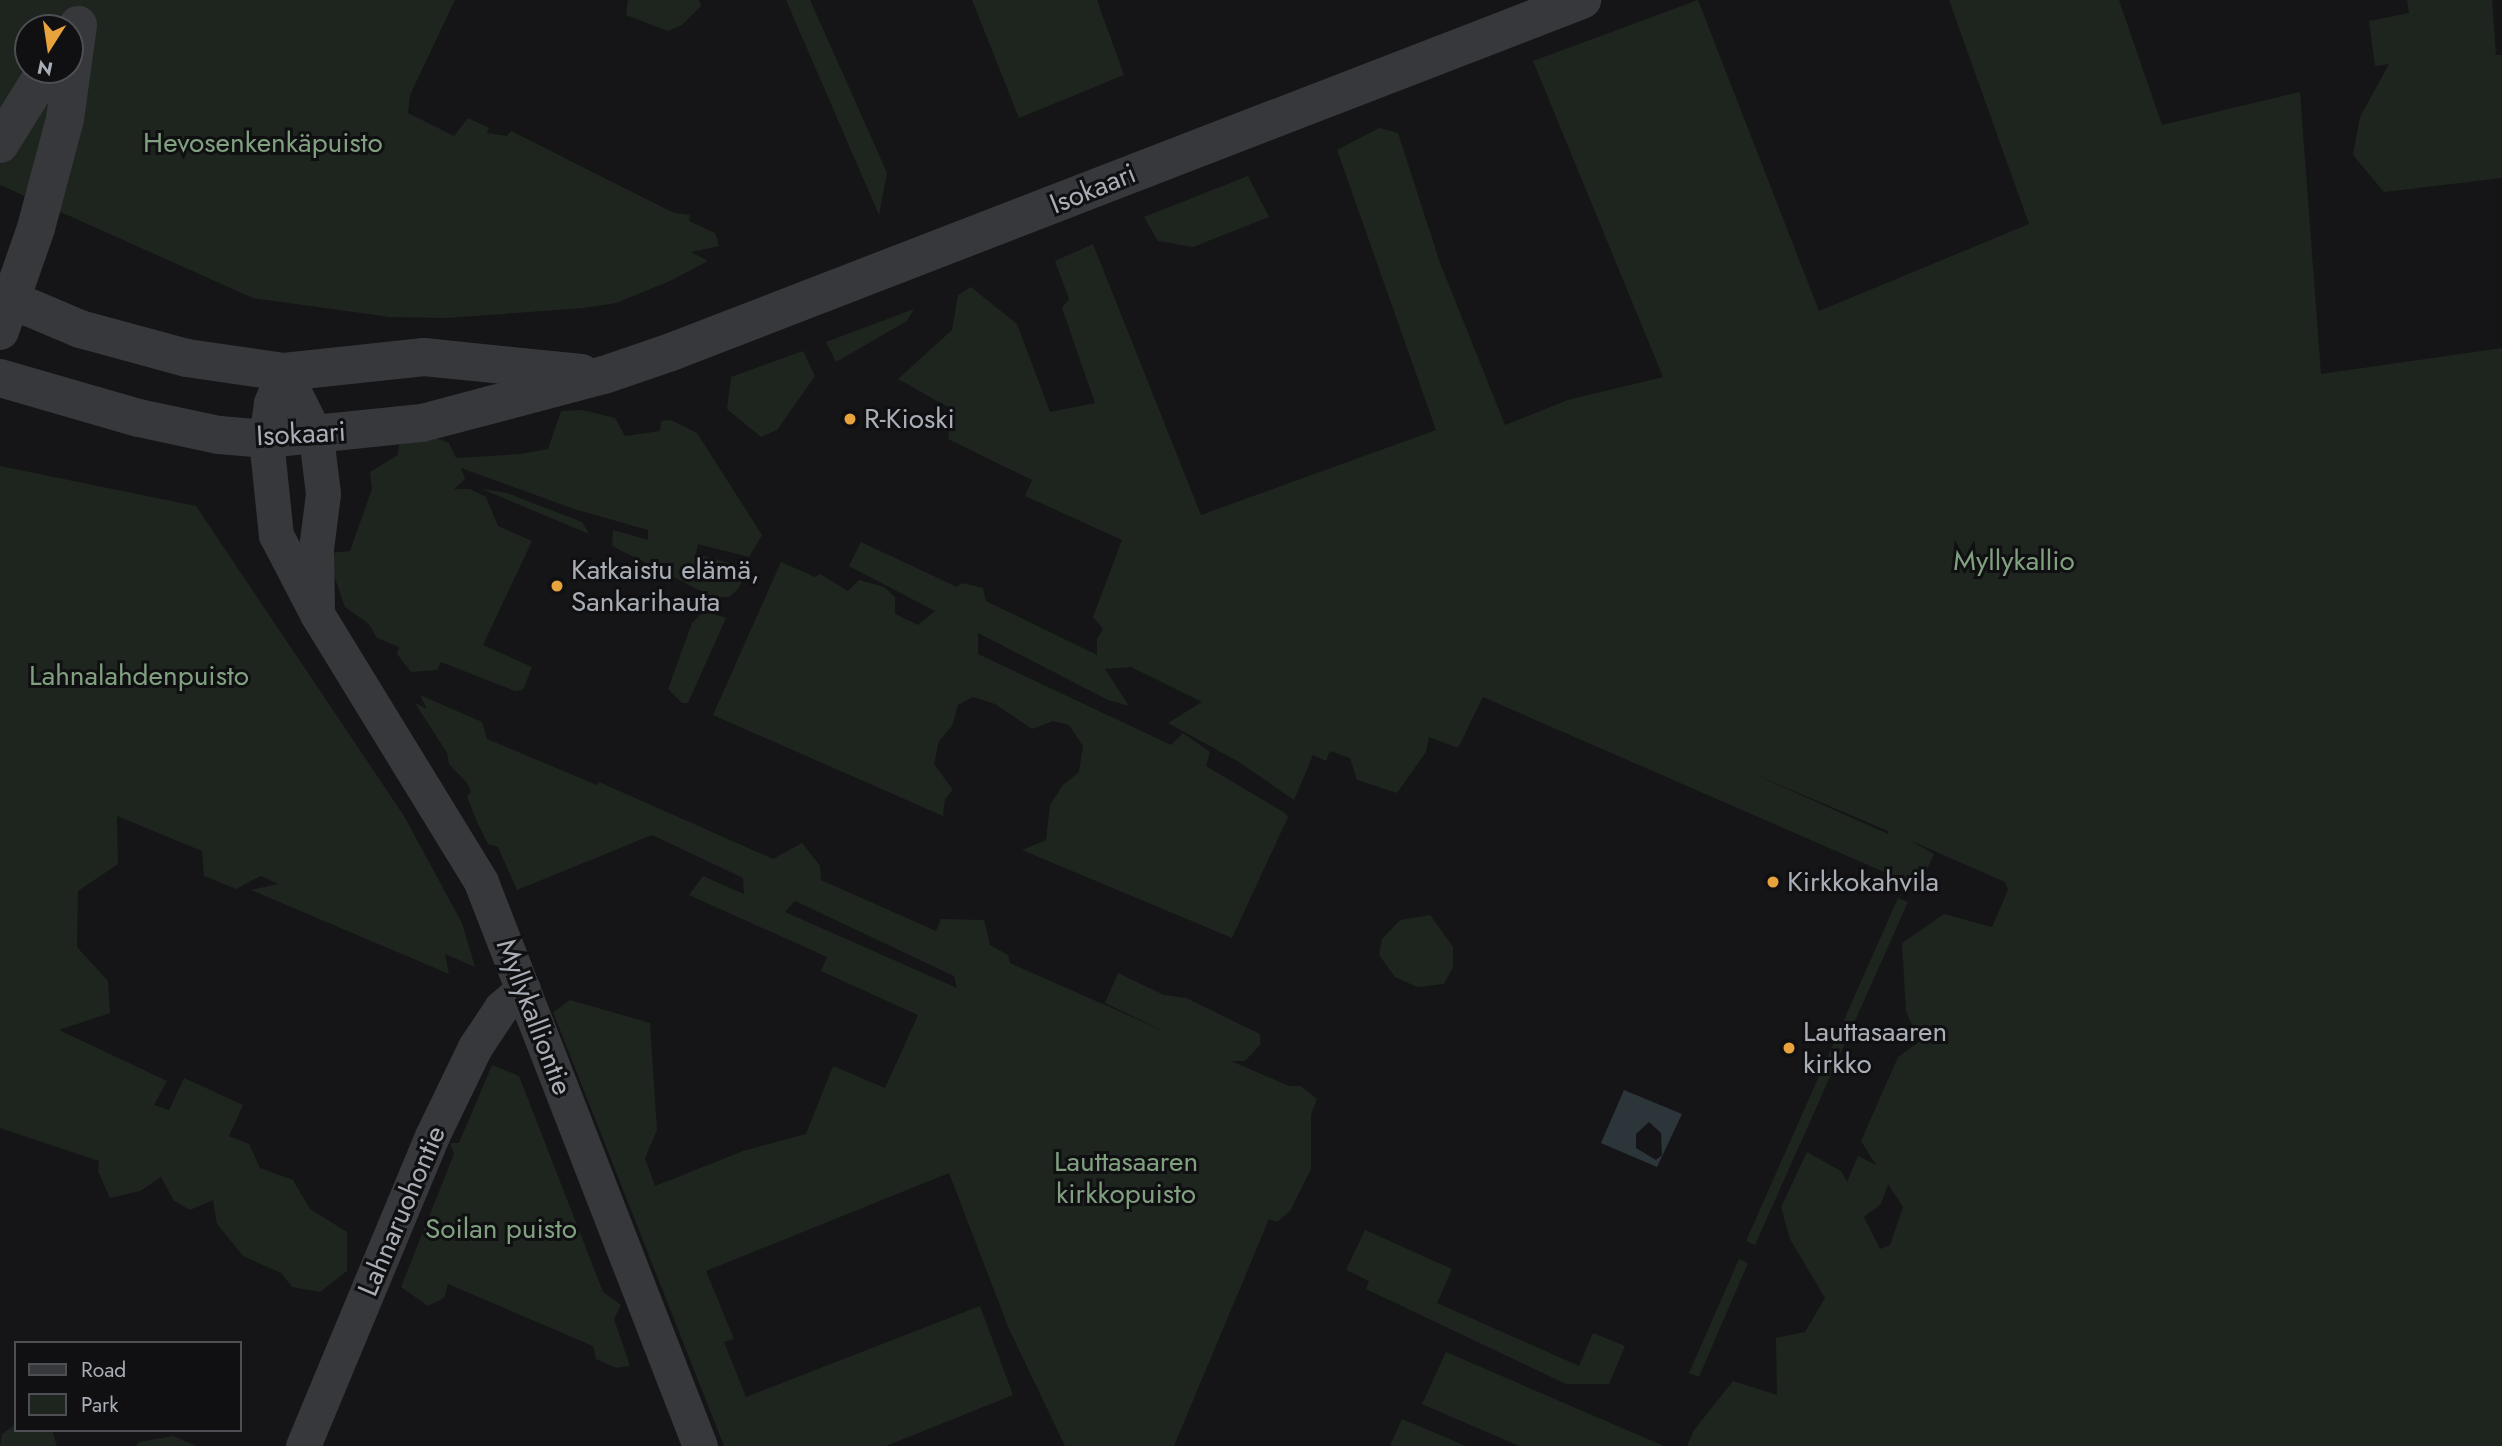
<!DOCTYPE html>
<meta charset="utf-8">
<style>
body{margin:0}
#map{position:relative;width:2502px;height:1446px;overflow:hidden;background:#151517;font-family:Jost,sans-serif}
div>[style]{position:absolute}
.green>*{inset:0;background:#1d251e}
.water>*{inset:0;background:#2c353a}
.minor>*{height:35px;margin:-17.5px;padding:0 17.5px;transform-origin:17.5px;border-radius:17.5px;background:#36383c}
.tertiary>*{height:38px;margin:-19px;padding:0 19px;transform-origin:19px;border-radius:19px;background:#36383c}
.dots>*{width:19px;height:19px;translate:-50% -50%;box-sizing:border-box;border:4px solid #101012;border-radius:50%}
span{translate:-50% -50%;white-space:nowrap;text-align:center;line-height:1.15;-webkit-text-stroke:6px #101012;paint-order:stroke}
.park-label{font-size:28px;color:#80a080}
.street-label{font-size:28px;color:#a8adb6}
.poi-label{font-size:28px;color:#a8adb6}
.left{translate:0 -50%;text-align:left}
.legend{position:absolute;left:14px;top:1341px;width:228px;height:91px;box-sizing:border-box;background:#101012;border:2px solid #4d4f54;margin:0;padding:9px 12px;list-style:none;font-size:21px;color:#a8adb6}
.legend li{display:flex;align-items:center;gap:14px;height:35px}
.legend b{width:35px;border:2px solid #4d4f54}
.north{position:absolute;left:14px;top:14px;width:70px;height:70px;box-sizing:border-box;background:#101012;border:2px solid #4d4f54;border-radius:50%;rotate:192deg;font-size:19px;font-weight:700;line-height:28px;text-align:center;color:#a8adb6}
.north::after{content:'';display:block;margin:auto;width:24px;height:32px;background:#e8a33c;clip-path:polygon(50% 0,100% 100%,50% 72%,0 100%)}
</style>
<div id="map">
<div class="green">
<div style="clip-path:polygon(evenodd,0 0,455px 0,410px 95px,408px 113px,454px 136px,468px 118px,489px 128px,487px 133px,507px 136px,511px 131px,674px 213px,690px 215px,689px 221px,715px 233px,719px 246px,691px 252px,708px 261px,670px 281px,616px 303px,584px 308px,448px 318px,390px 317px,253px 298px,0 185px,0 0,28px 28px,70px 28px,70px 70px,28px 70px,28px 28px)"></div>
<div style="clip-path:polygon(628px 0,699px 0,701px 6px,682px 25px,668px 31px,626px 15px)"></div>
<div style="clip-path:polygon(786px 0,810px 0,868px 130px,887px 173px,879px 215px)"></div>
<div style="clip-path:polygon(972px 0,1097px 0,1124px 75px,1019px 118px)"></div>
<div style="clip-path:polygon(evenodd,1698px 0,1819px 311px,2029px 224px,1949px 0,2119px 0,2162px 125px,2300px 92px,2321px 374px,2502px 348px,2502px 1446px,1687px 1446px,1694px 1430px,1733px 1381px,1777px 1395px,1776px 1338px,1805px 1332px,1825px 1298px,1790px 1239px,1781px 1207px,1807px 1152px,1841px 1171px,1847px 1182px,1858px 1156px,1876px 1165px,1861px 1141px,1898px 1057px,1919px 1042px,1906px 1011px,1902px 943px,1944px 914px,1992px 927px,2008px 890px,2005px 882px,1909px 840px,1934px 854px,1921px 882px,1910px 876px,1907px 882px,1483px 697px,1458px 748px,1429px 737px,1426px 752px,1397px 793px,1357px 780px,1350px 758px,1330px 751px,1326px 761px,1313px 755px,1294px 800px,1239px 762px,1168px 723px,1202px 702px,1131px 667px,1105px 669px,1129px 706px,1108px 700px,978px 633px,978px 654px,1171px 745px,1183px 733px,1210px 752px,1206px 766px,1285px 813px,1288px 817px,1232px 938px,1022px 850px,1046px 840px,1050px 805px,1063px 785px,1079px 772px,1083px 746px,1069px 725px,1053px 721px,1032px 729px,995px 704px,973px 697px,958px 705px,952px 726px,939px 741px,934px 764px,953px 790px,945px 799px,943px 816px,713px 715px,781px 562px,815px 577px,820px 574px,848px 591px,859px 580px,884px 587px,895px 597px,895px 614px,918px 625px,935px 611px,849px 566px,861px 542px,957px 587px,962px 583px,983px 588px,986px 601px,1097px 655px,1097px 639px,1103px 629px,1093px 617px,1122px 540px,1025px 496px,1032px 480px,948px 439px,953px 410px,898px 379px,952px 330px,958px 295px,971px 287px,1017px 324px,1050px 412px,1095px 403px,1062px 308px,1069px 299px,1055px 261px,1093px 244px,1201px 515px,1436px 430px,1337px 150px,1379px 128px,1398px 133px,1440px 263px,1505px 425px,1568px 400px,1663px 377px,1533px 61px,1698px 0,1754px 774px,1888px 831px,1888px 834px,1754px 774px,1698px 0,1888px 1184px,1903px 1207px,1890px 1245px,1880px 1249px,1864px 1217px,1881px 1204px,1888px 1184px)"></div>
<div style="clip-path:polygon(2407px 0,2492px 0,2496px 55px,2502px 55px,2502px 178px,2384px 192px,2353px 155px,2360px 117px,2389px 64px,2375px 66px,2369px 21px,2409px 13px)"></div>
<div style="clip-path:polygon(1248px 176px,1269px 217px,1193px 247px,1158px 241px,1144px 217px)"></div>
<div style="clip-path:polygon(914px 309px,907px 321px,836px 362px,826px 342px)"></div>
<div style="clip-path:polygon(803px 351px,815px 376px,777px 430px,761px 437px,727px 409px,731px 377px)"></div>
<div style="clip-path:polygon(582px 410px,615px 418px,625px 436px,660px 431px,661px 421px,671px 420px,697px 433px,762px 535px,749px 557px,698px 544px,696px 554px,747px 568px,739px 588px,729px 597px,713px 597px,612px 546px,613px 530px,648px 540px,648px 530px,574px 509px,461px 468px,465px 479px,454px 489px,470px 489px,486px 497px,498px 526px,532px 541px,483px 645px,532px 667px,523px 690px,515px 691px,441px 662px,437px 670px,411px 672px,397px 654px,399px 647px,377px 638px,369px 624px,345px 607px,332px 570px,330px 553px,350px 551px,372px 489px,370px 472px,398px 455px,400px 437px,412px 429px,449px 443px,456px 458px,520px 454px,548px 449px,561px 411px)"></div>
<div style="clip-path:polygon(0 466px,196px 506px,404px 816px,462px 923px,475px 967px,445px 954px,449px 974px,251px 890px,278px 884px,261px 876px,236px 889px,204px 876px,202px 851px,117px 816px,118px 864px,78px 891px,77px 947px,108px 981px,110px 1013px,59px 1030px,167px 1081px,154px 1105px,169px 1110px,184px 1078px,243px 1105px,229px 1136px,249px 1144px,260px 1168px,293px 1180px,310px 1209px,347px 1232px,347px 1271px,320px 1292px,292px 1287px,281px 1273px,243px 1256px,217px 1224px,213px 1200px,190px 1210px,174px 1201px,161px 1177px,140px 1191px,110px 1198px,98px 1171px,99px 1161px,0 1128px)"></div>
<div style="clip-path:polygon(482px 489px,507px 493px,582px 522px,589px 534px)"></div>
<div style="clip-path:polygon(704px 611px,726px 618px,688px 703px,682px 703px,668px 689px,692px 623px)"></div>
<div style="clip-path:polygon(evenodd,420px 695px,482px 722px,487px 739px,597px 785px,599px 782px,773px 859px,802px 843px,820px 866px,821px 880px,936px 931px,941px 919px,984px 920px,990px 945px,1008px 955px,1010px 963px,1166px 1032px,1105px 1003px,1118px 973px,1164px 995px,1186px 998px,1260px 1034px,1260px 1045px,1245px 1061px,1231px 1061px,1289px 1086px,1301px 1086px,1317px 1099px,1311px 1115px,1311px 1169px,1290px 1211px,1277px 1222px,1269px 1219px,1174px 1446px,1065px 1446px,1009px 1329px,949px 1173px,706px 1271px,734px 1339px,724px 1342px,746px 1397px,980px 1306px,1013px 1395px,886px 1446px,724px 1446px,553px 1012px,570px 1000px,650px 1023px,657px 1130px,645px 1158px,655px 1186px,743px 1151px,806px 1134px,833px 1066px,885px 1088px,918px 1015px,821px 971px,827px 957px,689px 895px,703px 876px,744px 894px,743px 878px,652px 835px,517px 890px,498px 847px,488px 844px,478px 824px,467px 797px,471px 792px,467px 783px,449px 764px,447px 753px,415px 703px,427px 709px,420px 695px,795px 901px,954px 976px,957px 988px,785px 912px,795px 901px)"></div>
<div style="clip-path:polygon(1898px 898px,1908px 902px,1755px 1245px,1746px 1241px)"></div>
<div style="clip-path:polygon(1430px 915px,1453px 947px,1453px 967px,1444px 984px,1417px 987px,1395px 977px,1379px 955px,1382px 939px,1400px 920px)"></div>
<div style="clip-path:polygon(492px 1065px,519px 1076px,603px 1292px,621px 1305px,614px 1319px,630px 1366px,616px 1368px,596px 1359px,593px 1346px,448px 1284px,444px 1298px,428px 1306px,401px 1287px,454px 1154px,450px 1143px,459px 1143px)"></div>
<div style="clip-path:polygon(1365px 1230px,1452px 1269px,1437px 1303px,1579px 1366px,1593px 1333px,1625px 1346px,1609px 1384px,1566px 1384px,1366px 1289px,1369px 1281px,1346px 1270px)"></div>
<div style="clip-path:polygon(1739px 1259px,1748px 1263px,1699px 1377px,1689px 1373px)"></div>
<div style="clip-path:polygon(1446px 1352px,1664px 1446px,1519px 1446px,1422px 1404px)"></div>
<div style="clip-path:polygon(1402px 1419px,1466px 1446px,1390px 1446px)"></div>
<div style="clip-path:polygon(16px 1424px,16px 1430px,52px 1430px,57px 1446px,0 1446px,2px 1434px)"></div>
<div style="clip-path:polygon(173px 1436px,196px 1446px,136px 1446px,139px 1442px)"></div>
</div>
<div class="water">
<div style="clip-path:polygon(evenodd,1624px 1090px,1682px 1114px,1657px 1167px,1601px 1143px,1624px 1090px,1649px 1122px,1661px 1133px,1662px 1155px,1656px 1160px,1636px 1148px,1636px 1134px,1649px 1122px)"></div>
</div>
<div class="minor">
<div style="left:284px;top:372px;width:34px;rotate:113deg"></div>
<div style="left:271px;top:403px;width:36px;rotate:98deg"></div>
<div style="left:266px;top:439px;width:97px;rotate:84.1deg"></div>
<div style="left:276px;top:535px;width:89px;rotate:62.6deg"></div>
<div style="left:317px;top:614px;width:314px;rotate:58.5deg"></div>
<div style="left:481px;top:882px;width:605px;rotate:68.78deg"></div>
<div style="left:284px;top:372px;width:72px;rotate:63.4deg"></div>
<div style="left:316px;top:436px;width:58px;rotate:83.1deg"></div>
<div style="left:323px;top:494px;width:55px;rotate:97.3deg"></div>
<div style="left:316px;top:549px;width:56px;rotate:89deg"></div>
<div style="left:303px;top:1446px;width:336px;rotate:-67.4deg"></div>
<div style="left:432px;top:1136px;width:99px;rotate:-64.2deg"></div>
<div style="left:475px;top:1047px;width:47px;rotate:-56.3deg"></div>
<div style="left:501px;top:1008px;width:29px;rotate:-41deg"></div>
</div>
<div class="tertiary">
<div style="left:0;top:144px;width:87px;rotate:-58.1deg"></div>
<div style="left:0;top:295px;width:87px;rotate:23deg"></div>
<div style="left:80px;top:329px;width:111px;rotate:15.2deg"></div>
<div style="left:187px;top:358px;width:98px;rotate:8.2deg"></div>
<div style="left:284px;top:372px;width:141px;rotate:-6.1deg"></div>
<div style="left:424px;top:357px;width:158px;rotate:5.8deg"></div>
<div style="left:0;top:331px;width:109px;rotate:-70.7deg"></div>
<div style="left:36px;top:228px;width:113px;rotate:-75.1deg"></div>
<div style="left:65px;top:119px;width:95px;rotate:-82.1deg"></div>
<div style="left:0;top:378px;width:145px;rotate:16.1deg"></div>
<div style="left:139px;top:418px;width:82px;rotate:12deg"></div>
<div style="left:219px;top:435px;width:47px;rotate:4.9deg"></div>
<div style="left:266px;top:439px;width:157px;rotate:-5.9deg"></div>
<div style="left:422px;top:423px;width:188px;rotate:-14.8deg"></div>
<div style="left:604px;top:375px;width:71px;rotate:-18.9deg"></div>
<div style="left:671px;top:352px;width:977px;rotate:-21.13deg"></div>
</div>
<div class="dots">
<div style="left:850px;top:419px;background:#e8a33c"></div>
<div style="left:557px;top:586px;background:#e8a33c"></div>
<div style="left:1773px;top:882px;background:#e8a33c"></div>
<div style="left:1789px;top:1048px;background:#e8a33c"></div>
</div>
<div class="park-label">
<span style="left:263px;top:143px">Hevosenkenkäpuisto</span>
<span style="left:2014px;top:561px">Myllykallio</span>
<span style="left:139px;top:676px">Lahnalahdenpuisto</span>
<span style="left:1126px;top:1178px">Lauttasaaren<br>kirkkopuisto</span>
<span style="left:501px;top:1229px">Soilan puisto</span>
</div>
<div class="street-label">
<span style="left:1093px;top:189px;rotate:-22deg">Isokaari</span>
<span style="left:301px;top:434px;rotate:-3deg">Isokaari</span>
<span style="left:534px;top:1017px;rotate:69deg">Myllykalliontie</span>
<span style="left:402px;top:1211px;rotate:-67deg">Lahnaruohontie</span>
</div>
<div class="poi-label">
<span class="left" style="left:864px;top:419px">R-Kioski</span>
<span class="left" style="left:571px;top:586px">Katkaistu elämä,<br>Sankarihauta</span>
<span class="left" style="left:1787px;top:882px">Kirkkokahvila</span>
<span class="left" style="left:1803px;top:1048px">Lauttasaaren<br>kirkko</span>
</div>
<ul class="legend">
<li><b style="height:9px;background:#36383c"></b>Road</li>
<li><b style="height:19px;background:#1d251e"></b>Park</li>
</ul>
<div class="north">N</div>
</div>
